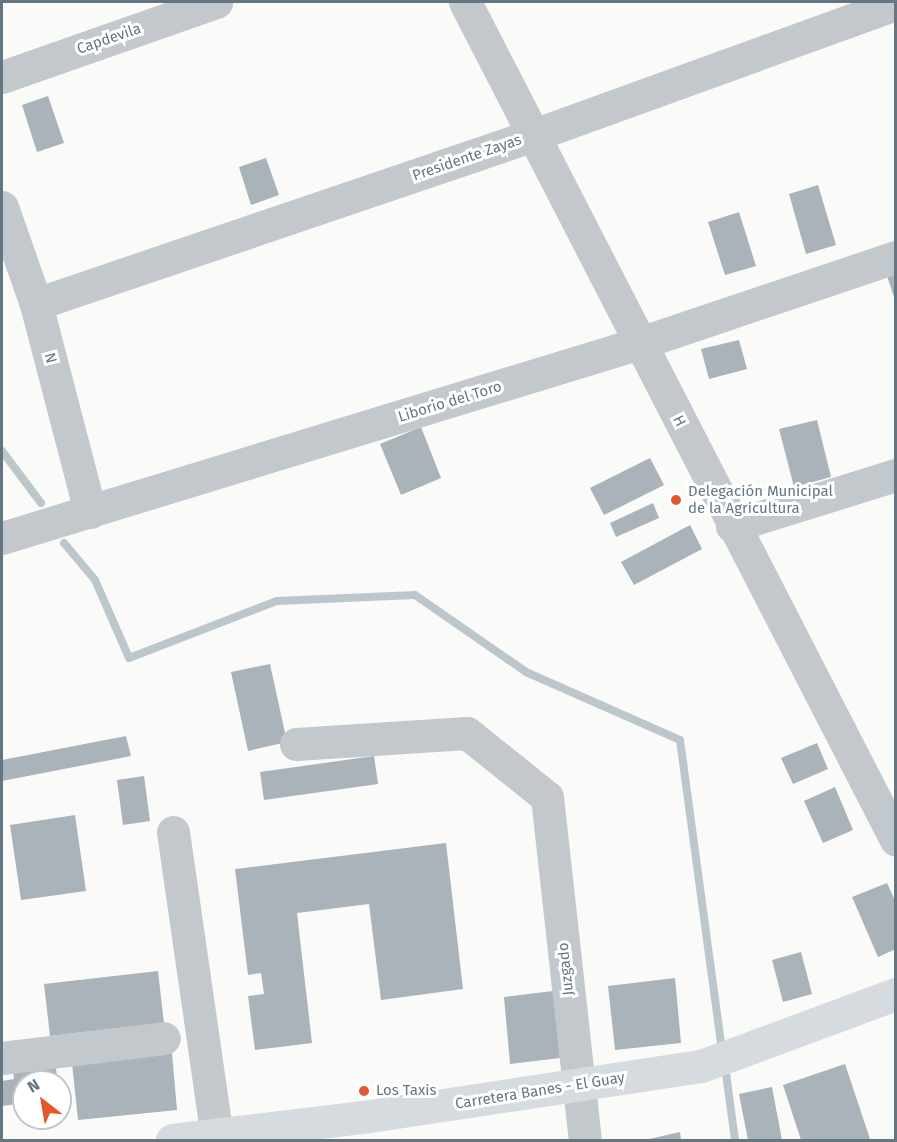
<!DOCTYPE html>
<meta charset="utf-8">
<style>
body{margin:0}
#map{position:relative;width:897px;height:1142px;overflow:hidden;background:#fafaf8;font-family:"Fira Sans",sans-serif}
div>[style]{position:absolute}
.stream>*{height:8px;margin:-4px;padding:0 4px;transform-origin:4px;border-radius:4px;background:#bbc7cb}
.building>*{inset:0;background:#aab3b9}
.minor>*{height:33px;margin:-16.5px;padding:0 16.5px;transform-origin:16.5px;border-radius:16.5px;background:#c3c8cc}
.major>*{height:33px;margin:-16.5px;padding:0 16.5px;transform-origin:16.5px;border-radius:16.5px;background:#d6dbdf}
.dots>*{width:16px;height:16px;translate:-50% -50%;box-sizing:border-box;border:3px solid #fff;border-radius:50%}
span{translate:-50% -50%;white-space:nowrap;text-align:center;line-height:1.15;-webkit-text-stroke:6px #fff;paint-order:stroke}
.street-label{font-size:15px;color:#657683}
.poi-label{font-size:15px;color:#657683}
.left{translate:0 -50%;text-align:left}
.frame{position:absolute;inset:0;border:3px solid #657683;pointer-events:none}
.north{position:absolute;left:12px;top:1070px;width:60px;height:60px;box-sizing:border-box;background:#fff;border:2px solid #c1c8cd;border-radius:50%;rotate:329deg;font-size:16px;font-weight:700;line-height:24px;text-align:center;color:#657683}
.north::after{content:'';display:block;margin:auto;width:21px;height:27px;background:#e4572e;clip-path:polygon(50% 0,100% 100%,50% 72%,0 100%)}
</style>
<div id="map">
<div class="stream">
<div style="left:2px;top:451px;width:65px;rotate:53.1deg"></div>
<div style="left:64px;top:543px;width:48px;rotate:50deg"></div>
<div style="left:95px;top:580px;width:85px;rotate:66.4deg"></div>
<div style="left:129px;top:658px;width:159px;rotate:-21.1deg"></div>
<div style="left:277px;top:601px;width:138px;rotate:-2.5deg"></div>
<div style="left:415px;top:595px;width:135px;rotate:34.7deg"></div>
<div style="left:526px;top:672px;width:168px;rotate:23.8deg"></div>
<div style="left:680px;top:740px;width:313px;rotate:82.3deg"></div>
<div style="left:725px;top:1066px;width:75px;rotate:82.3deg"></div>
</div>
<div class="building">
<div style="clip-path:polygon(48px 96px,64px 143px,37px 152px,22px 105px)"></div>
<div style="clip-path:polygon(266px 158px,279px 195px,251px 205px,239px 167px)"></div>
<div style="clip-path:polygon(818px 185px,836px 245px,806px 254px,789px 194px)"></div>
<div style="clip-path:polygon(739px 212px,756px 266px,725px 275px,708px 222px)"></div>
<div style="clip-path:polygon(896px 274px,896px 300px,895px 300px,887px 276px)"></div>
<div style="clip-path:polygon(739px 340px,747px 369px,709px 379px,701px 349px)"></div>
<div style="clip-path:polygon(817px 420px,831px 477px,794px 487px,779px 429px)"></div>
<div style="clip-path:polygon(421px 427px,441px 478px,401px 495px,380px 444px)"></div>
<div style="clip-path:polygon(650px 458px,664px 485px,604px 515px,590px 488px)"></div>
<div style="clip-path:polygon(653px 503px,659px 518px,616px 537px,610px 523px)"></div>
<div style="clip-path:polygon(690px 525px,702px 549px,634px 585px,621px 562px)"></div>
<div style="clip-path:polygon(270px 664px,287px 742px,248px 751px,231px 672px)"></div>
<div style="clip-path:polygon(126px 736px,131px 756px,2px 781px,2px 760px)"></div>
<div style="clip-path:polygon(817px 743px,828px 769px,793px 784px,781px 758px)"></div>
<div style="clip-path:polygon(374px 756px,378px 784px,264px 800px,260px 772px)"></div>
<div style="clip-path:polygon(144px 776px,150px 821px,123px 825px,117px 780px)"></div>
<div style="clip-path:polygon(835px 787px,853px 830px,823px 843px,804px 801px)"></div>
<div style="clip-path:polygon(75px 815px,86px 891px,21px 900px,10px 825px)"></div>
<div style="clip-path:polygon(446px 843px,463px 989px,381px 1000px,369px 904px,297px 913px,312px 1043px,255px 1050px,248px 996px,264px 994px,261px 973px,248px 975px,235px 869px)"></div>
<div style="clip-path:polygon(887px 883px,896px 903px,896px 949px,878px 957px,852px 897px)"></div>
<div style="clip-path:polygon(801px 952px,812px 994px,783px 1002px,772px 960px)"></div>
<div style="clip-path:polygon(158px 971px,164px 1023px,50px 1036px,44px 984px)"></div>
<div style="clip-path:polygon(675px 978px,681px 1043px,615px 1050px,608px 986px)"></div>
<div style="clip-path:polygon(553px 991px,560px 1058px,510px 1064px,504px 997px)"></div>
<div style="clip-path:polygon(172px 1053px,177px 1110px,78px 1120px,72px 1063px)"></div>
<div style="clip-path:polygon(55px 1063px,58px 1082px,24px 1082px,24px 1103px,2px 1106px,2px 1081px,14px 1079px,13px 1070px)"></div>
<div style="clip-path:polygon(845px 1064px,870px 1139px,801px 1140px,783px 1085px)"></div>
<div style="clip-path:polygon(772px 1087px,782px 1140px,748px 1140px,739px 1094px)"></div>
<div style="clip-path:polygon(680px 1132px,681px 1140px,650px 1140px,649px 1139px)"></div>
</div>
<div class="minor">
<div style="left:465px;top:2px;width:942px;rotate:62.78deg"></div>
<div style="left:2px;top:77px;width:227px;rotate:-19.3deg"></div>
<div style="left:2px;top:207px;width:103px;rotate:70.7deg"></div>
<div style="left:36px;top:304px;width:215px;rotate:75.4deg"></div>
<div style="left:36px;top:304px;width:523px;rotate:-18.75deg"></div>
<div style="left:531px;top:136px;width:388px;rotate:-19.9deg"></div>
<div style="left:732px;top:526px;width:172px;rotate:-17.3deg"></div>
<div style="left:2px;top:538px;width:667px;rotate:-17deg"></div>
<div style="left:640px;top:343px;width:270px;rotate:-18.6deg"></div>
<div style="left:296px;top:744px;width:171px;rotate:-3.7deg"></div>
<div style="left:467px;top:733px;width:102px;rotate:38.7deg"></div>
<div style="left:547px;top:797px;width:345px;rotate:83.7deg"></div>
<div style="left:173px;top:832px;width:307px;rotate:81.8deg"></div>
<div style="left:2px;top:1058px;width:163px;rotate:-7deg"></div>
</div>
<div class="major">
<div style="left:172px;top:1140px;width:199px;rotate:-6.9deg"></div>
<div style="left:370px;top:1116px;width:335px;rotate:-8.6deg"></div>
<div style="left:701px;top:1066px;width:208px;rotate:-20.3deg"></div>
</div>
<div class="dots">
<div style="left:676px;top:500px;background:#e4572e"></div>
<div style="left:364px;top:1091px;background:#e4572e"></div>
</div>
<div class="street-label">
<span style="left:109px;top:39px;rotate:-19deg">Capdevila</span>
<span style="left:467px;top:158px;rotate:-19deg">Presidente Zayas</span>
<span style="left:50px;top:358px;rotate:75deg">N</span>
<span style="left:450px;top:402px;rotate:-17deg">Liborio del Toro</span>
<span style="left:679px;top:421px;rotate:63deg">H</span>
<span style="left:566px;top:969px;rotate:-96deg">Juzgado</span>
<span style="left:540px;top:1091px;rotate:-9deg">Carretera Banes - El Guay</span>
</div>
<div class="poi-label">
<span class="left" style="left:688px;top:500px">Delegación Municipal<br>de la Agricultura</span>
<span class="left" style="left:376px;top:1091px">Los Taxis</span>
</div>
<div class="frame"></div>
<div class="north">N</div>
</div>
